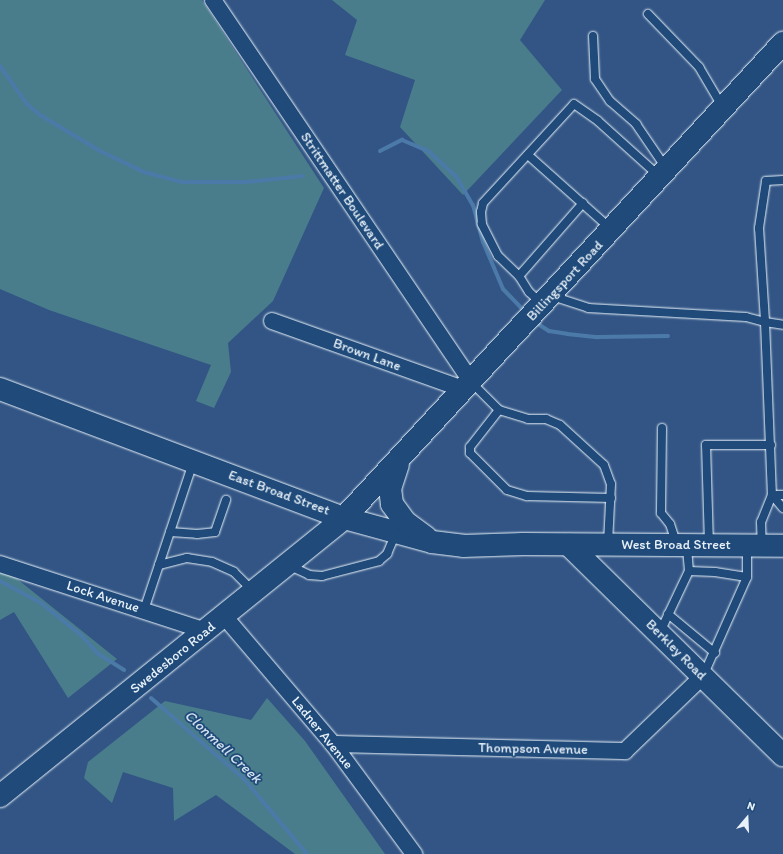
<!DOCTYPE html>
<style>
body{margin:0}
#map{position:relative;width:783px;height:854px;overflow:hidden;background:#325585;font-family:Itim,sans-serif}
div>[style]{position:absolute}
.green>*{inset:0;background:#497d8b}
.stream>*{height:4px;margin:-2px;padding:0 2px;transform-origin:2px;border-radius:2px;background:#4c7aa8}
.roads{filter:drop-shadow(0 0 1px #e8f1f8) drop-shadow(0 0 1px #e8f1f8)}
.lane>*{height:8px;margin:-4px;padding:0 4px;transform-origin:4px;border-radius:4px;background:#1f4a7a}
.street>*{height:16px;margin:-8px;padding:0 8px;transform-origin:8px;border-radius:8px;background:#1f4a7a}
.secondary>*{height:22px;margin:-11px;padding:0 11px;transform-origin:11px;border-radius:11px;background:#1f4a7a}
span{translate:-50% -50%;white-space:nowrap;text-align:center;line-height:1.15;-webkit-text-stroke:3.5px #1f4a7a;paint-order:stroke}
.street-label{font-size:14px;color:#e8f1f8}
.water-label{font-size:15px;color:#d1dfec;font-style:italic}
.north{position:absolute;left:727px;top:798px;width:40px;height:40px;-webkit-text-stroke:3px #1f4a7a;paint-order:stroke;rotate:19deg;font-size:11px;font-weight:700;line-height:16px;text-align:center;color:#e8f1f8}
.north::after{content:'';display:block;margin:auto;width:14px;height:18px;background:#e8f1f8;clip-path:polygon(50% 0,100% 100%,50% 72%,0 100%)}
</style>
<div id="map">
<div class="green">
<div style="clip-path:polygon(0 0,202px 0,324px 188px,273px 301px,228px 343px,231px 372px,214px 408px,196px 401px,211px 365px,49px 310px,0 289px)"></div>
<div style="clip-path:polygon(332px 0,545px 0,520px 40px,562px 90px,463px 195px,400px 127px,415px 80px,345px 55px,357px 20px)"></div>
<div style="clip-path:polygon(0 569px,11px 574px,117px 659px,68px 698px,14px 612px,0 620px)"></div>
<div style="clip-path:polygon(267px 698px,305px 741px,385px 854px,295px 854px,216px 795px,174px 821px,173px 788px,123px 772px,112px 803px,84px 778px,88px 762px,165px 701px,251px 720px)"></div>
</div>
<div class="stream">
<div style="left:0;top:66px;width:47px;rotate:54.6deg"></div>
<div style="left:27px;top:104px;width:17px;rotate:40deg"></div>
<div style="left:40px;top:115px;width:70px;rotate:31deg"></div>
<div style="left:100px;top:151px;width:49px;rotate:25.5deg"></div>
<div style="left:144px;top:172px;width:39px;rotate:15deg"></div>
<div style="left:182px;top:182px;width:64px"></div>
<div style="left:246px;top:182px;width:57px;rotate:-6deg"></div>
<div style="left:380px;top:151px;width:25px;rotate:-27deg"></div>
<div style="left:402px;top:140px;width:28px;rotate:23deg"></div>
<div style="left:428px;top:151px;width:38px;rotate:42deg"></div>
<div style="left:456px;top:176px;width:34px;rotate:60deg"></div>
<div style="left:473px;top:205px;width:38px;rotate:75deg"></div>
<div style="left:483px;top:242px;width:51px;rotate:66.9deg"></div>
<div style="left:503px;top:289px;width:33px;rotate:46deg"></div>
<div style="left:535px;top:322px;width:17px;rotate:33deg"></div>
<div style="left:549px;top:331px;width:18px;rotate:9deg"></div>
<div style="left:567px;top:334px;width:31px;rotate:6deg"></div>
<div style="left:598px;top:337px;width:70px;rotate:-0.8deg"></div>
<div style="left:0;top:581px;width:47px;rotate:28.2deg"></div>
<div style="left:41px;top:603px;width:51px;rotate:38.7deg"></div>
<div style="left:81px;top:635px;width:24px;rotate:48deg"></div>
<div style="left:97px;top:653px;width:32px;rotate:32deg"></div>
<div style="left:151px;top:698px;width:123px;rotate:41.1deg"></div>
<div style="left:244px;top:779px;width:98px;rotate:50deg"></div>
</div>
<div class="roads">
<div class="lane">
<div style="left:648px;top:14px;width:74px;rotate:46.1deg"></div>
<div style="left:699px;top:67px;width:45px;rotate:59.5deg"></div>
<div style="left:593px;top:36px;width:43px;rotate:87.3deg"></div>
<div style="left:595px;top:79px;width:27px;rotate:56deg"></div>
<div style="left:610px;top:101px;width:35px;rotate:41deg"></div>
<div style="left:636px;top:124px;width:53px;rotate:55.7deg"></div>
<div style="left:528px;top:155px;width:110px;rotate:41.7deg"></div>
<div style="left:783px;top:180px;width:17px;rotate:177deg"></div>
<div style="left:766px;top:181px;width:48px;rotate:98.5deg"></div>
<div style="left:759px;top:228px;width:94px;rotate:86.3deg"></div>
<div style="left:765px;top:322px;width:18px;rotate:9deg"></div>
<div style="left:519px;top:276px;width:97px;rotate:-48.8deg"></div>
<div style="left:552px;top:296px;width:38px;rotate:18deg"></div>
<div style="left:588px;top:308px;width:158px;rotate:3.3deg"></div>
<div style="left:746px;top:317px;width:20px;rotate:15deg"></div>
<div style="left:765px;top:322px;width:173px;rotate:87.7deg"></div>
<div style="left:772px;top:495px;width:29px;rotate:112deg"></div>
<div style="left:761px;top:522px;width:23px;rotate:88deg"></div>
<div style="left:541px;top:303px;width:16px;rotate:-137deg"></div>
<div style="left:529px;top:292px;width:19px;rotate:-122deg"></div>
<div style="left:519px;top:276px;width:29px;rotate:-136deg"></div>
<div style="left:498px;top:256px;width:36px;rotate:-117deg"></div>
<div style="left:482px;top:224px;width:12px;rotate:-95deg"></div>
<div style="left:481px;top:212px;width:9px;rotate:-77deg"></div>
<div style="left:483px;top:203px;width:134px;rotate:-47.4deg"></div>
<div style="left:574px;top:104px;width:29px;rotate:35deg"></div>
<div style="left:598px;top:121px;width:81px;rotate:42deg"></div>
<div style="left:471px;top:382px;width:40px;rotate:45deg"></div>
<div style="left:499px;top:410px;width:30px;rotate:17deg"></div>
<div style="left:528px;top:419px;width:18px"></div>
<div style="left:546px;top:419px;width:15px;rotate:23deg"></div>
<div style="left:560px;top:425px;width:59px;rotate:42.3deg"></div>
<div style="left:604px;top:465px;width:20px;rotate:70deg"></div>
<div style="left:611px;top:484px;width:60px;rotate:92.9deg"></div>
<div style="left:499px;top:410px;width:47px;rotate:128.1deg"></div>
<div style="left:470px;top:447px;width:6px;rotate:90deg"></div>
<div style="left:470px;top:453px;width:52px;rotate:45deg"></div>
<div style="left:507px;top:490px;width:21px;rotate:17deg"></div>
<div style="left:527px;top:496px;width:84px;rotate:1.4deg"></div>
<div style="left:662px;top:428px;width:85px;rotate:90.7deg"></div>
<div style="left:661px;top:513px;width:14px;rotate:51deg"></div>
<div style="left:670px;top:524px;width:22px;rotate:72deg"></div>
<div style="left:772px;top:495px;width:17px;rotate:50deg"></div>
<div style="left:772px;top:495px;width:11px"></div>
<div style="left:170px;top:532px;width:27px;rotate:4deg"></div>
<div style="left:197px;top:534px;width:18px;rotate:-6deg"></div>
<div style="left:215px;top:532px;width:34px;rotate:-71deg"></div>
<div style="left:709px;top:545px;width:100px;rotate:-91.7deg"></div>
<div style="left:706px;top:445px;width:65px"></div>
<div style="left:159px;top:565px;width:29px;rotate:-14deg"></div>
<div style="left:187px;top:558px;width:25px;rotate:9deg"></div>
<div style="left:212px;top:562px;width:24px;rotate:24deg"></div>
<div style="left:234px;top:572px;width:27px;rotate:45deg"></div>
<div style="left:288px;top:565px;width:23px;rotate:25deg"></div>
<div style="left:309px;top:575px;width:13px;rotate:4deg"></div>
<div style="left:322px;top:576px;width:59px;rotate:-14.7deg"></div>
<div style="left:379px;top:561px;width:11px;rotate:-41deg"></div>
<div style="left:387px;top:554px;width:23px;rotate:-67deg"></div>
<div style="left:689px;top:571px;width:26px;rotate:2deg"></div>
<div style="left:715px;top:572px;width:32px;rotate:9deg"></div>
<div style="left:144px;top:610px;width:155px;rotate:-71.6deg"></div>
<div style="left:668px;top:614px;width:61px;rotate:39.7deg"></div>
<div style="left:660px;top:632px;width:68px;rotate:-64.6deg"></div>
<div style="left:689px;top:571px;width:25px;rotate:-95deg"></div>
<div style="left:704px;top:674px;width:106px;rotate:-66.1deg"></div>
<div style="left:747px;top:577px;width:30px;rotate:-90deg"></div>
</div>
<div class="street">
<div style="left:213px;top:0;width:460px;rotate:55.9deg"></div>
<div style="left:272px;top:321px;width:203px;rotate:19.6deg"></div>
<div style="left:0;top:564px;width:217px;rotate:18deg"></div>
<div style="left:224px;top:616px;width:168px;rotate:49.6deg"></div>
<div style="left:333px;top:744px;width:137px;rotate:53.6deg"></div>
<div style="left:333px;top:744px;width:292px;rotate:1.4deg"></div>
<div style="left:625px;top:751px;width:107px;rotate:-43.9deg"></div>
</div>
<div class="secondary">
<div style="left:0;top:389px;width:367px;rotate:20.6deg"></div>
<div style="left:344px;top:518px;width:91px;rotate:15.3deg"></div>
<div style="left:432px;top:542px;width:31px;rotate:7deg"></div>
<div style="left:463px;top:546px;width:60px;rotate:-1.9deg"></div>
<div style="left:523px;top:544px;width:260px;rotate:0.4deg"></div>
<div style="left:398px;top:464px;width:25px;rotate:108deg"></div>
<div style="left:390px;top:488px;width:16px;rotate:83deg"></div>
<div style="left:392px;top:504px;width:22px;rotate:54deg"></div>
<div style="left:405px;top:522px;width:26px;rotate:36deg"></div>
<div style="left:569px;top:545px;width:300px;rotate:44.5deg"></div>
<div style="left:0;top:796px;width:442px;rotate:-38.9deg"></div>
<div style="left:344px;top:518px;width:647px;rotate:-47.26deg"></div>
</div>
</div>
<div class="street-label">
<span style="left:342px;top:191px;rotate:56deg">Strittmatter Boulevard</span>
<span style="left:565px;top:281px;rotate:-47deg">Billingsport Road</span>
<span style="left:367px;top:355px;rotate:20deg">Brown Lane</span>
<span style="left:279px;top:493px;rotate:20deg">East Broad Street</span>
<span style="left:676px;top:545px">West Broad Street</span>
<span style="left:103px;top:597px;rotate:18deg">Lock Avenue</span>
<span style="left:676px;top:650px;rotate:45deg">Berkley Road</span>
<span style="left:173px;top:658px;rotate:-39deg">Swedesboro Road</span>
<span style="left:322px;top:733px;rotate:51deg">Ladner Avenue</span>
<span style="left:533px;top:749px;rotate:1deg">Thompson Avenue</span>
</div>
<div class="water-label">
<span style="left:223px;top:747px;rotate:43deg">Clonmell Creek</span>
</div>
<div class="north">N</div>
</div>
